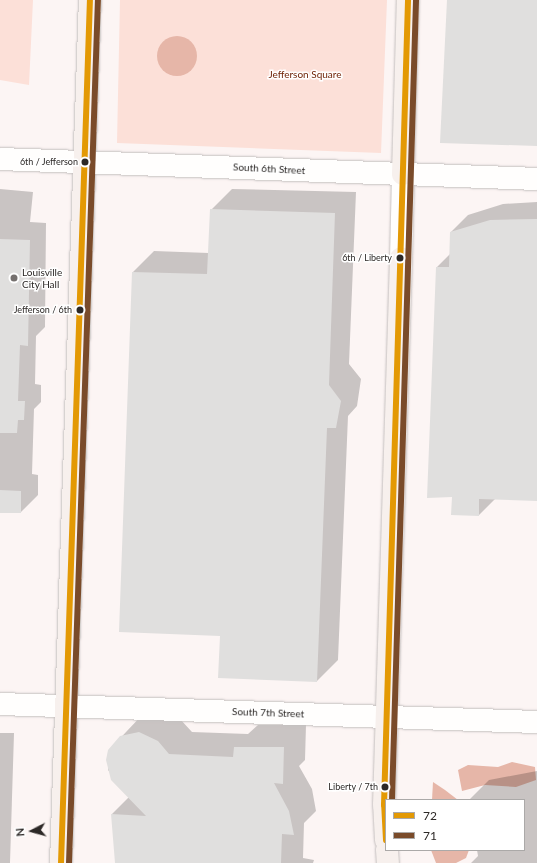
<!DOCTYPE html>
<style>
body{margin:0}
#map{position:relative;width:537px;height:863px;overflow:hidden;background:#fcf5f4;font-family:Lato,sans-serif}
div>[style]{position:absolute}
.green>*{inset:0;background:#fce0d8}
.water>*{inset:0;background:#e6b6a8}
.round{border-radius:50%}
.shadow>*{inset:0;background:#0003}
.building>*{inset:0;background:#e0dfde}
.roads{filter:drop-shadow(0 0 1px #c4bfbe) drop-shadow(0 0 1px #c4bfbe)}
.minor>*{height:22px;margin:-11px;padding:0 11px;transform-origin:11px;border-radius:11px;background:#fffefd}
.major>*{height:22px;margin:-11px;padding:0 11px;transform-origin:11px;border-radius:11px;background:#f7f0ed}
.bus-1>*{height:6px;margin:-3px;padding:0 3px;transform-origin:3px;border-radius:3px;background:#e39904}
.bus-2>*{height:6px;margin:-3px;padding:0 3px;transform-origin:3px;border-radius:3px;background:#7a4b2a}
.dots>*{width:11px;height:11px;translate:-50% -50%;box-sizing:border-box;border:2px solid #fff;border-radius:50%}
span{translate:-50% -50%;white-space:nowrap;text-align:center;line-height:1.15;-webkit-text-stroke:3px #fff;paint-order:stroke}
.bus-label{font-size:9px;color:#2c2826}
.right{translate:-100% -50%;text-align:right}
.park-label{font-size:10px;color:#712509}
.street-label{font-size:10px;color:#2c2826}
.poi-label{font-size:10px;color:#2c2826}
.left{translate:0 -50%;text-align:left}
.legend{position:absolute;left:385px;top:799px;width:140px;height:52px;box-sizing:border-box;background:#fff;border:1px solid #aba9a8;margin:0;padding:5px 7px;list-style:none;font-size:12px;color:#2c2826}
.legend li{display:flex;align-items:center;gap:8px;height:20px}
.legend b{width:20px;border:1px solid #aba9a8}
.north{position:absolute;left:12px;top:811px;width:40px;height:40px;-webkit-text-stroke:3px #fff;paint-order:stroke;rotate:264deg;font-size:11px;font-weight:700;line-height:16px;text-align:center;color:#2c2826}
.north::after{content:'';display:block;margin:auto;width:14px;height:18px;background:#2c2826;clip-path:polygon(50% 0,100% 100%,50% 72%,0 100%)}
</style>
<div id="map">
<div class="green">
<div style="clip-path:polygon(0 0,33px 0,29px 85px,0 80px)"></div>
<div style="clip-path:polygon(120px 0,387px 0,381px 153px,117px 143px)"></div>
</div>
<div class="water">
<div class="round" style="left:157px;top:36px;width:40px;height:40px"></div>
<div style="clip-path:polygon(512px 762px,535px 767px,536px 780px,516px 787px,485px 785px,462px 791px,458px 770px,468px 765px,498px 767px)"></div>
<div style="clip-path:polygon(433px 782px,445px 790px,458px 800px,432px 800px)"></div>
<div style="clip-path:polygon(431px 850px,469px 850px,466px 858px,456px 863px,436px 863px)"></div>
</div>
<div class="shadow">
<div style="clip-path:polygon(0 189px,33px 192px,30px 222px,46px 223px,45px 327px,36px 336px,35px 384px,41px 385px,41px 402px,34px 409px,32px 474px,38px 475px,38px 495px,21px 512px,0 512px)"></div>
<div style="clip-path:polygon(232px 189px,356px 192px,349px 364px,361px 379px,357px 406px,348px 416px,338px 660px,317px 681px,219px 677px,221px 635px,133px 272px,154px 251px,209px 253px,211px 210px)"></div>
<div style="clip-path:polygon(537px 202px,537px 500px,496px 498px,479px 515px,453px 496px,428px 497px,437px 267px,451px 253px,451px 232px,468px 215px,503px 204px)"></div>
<div style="clip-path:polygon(144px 713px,180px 719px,192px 732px,248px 734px,258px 725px,306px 725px,305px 760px,299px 766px,312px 789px,316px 811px,304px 823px,303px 858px,314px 860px,313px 863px,116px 863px,112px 814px,129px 797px,108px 770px,109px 750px)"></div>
<div style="clip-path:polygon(0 733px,14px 733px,10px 863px,0 863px)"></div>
<div style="clip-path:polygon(537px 771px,537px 863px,471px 863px,478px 856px,477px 850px,524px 850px,524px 800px,469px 800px,489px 780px)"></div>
</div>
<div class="building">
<div style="clip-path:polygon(447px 0,537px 0,537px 146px,440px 143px)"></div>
<div style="clip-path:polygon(210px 209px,335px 213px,329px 385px,341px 401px,336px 428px,327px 428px,317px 682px,218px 678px,220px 636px,119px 632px,132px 272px,207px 274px)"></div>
<div style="clip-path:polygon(537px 219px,537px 501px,479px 499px,479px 516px,451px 515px,452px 497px,427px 498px,436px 267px,449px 267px,450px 232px,490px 220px)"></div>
<div style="clip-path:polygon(0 239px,30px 240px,28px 346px,20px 345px,18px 401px,25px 401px,24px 420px,18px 420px,17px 433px,0 433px)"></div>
<div style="clip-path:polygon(0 490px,21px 491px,21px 513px,0 513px)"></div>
<div style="clip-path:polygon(139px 732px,158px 741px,169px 754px,233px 757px,234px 747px,284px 747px,283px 784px,274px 783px,289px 811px,294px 835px,282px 834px,281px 863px,115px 863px,111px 814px,146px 816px,111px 780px,106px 760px,108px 750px,120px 736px)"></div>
</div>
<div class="roads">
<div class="minor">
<div style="left:0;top:159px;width:537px;rotate:2.13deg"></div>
<div style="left:401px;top:258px;width:84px;rotate:-88.6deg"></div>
<div style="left:0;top:704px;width:537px;rotate:1.92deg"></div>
</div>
<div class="major">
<div style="left:403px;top:174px;width:174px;rotate:-88.4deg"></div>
<div style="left:386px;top:840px;width:35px;rotate:-93deg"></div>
<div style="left:384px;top:805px;width:547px;rotate:-88.22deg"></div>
<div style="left:387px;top:850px;width:13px;rotate:86deg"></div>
<div style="left:61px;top:863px;width:863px;rotate:-88.08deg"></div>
</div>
</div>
<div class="bus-1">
<div style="left:386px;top:840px;width:35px;rotate:-93deg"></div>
<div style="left:384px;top:805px;width:805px;rotate:-88.29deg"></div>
<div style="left:61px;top:863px;width:863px;rotate:-88.08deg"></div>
</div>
<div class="bus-2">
<div style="left:392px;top:800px;width:800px;rotate:-88.28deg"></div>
<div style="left:69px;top:863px;width:863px;rotate:-88.08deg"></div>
</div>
<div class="dots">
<div style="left:85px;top:162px;background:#2c2826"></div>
<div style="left:400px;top:258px;background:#2c2826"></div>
<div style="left:14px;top:278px;background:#75706e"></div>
<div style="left:80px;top:310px;background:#2c2826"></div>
<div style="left:385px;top:787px;background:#2c2826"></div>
</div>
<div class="bus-label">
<span class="right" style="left:78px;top:162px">6th / Jefferson</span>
<span class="right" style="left:392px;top:258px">6th / Liberty</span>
<span class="right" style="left:72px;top:310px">Jefferson / 6th</span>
<span class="right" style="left:378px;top:787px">Liberty / 7th</span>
</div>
<div class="park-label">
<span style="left:305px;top:75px">Jefferson Square</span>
</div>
<div class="street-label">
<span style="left:269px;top:169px;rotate:3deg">South 6th Street</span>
<span style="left:268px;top:713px;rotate:2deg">South 7th Street</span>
</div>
<div class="poi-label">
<span class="left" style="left:22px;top:278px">Louisville<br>City Hall</span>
</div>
<ul class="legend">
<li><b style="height:5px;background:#e39904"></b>72</li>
<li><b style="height:5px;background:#7a4b2a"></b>71</li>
</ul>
<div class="north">N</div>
</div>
